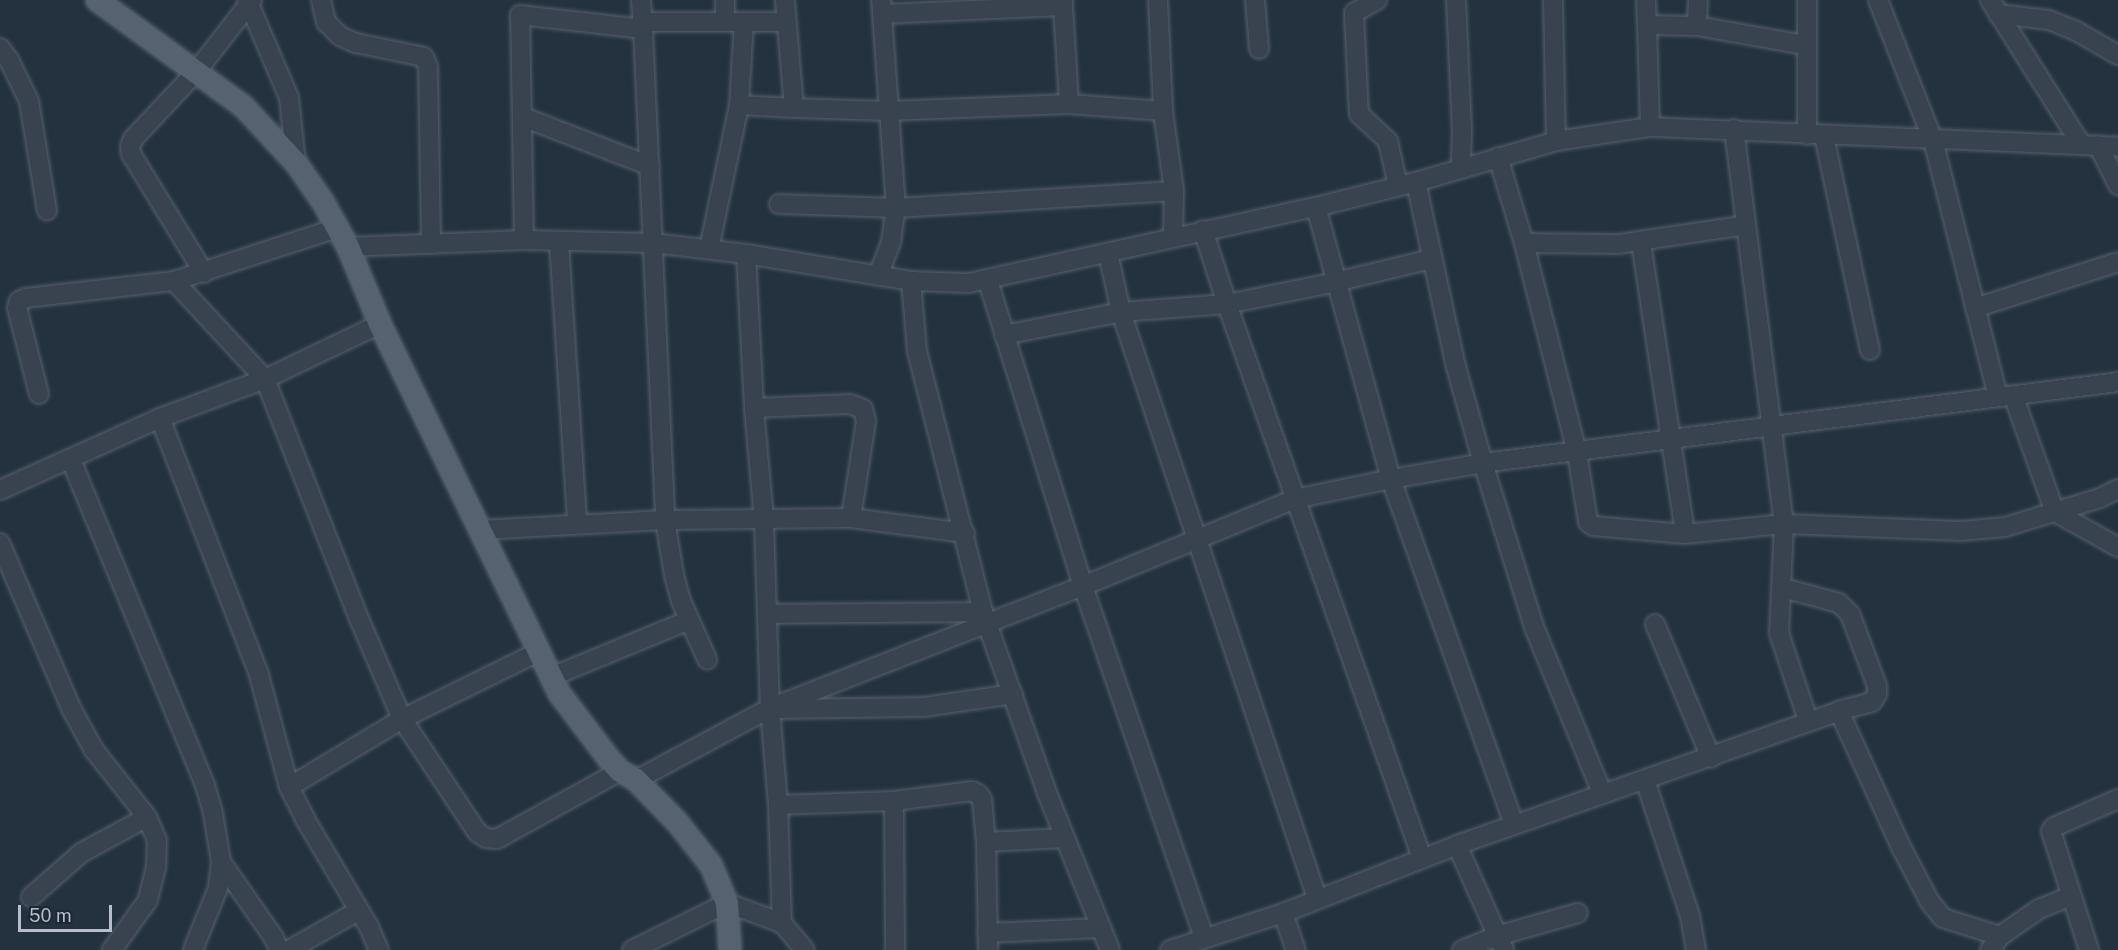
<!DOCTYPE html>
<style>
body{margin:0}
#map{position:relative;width:2118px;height:950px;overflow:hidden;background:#24313f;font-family:"Public Sans",sans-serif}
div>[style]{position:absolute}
.roads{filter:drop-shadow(0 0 2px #56616d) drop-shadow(0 0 2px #56616d)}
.minor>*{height:18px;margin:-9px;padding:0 9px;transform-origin:9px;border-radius:9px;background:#38434f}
.major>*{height:22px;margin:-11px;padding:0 11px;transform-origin:11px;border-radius:11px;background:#56626f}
span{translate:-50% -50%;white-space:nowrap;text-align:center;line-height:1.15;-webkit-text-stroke:4.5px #1d2834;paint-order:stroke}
.scale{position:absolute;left:18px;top:905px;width:94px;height:27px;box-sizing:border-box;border:3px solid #b5beca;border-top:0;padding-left:8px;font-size:18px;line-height:21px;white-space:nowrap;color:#b5beca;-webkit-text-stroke:4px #1d2834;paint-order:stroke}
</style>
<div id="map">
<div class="roads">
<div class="minor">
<div style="left:252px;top:0;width:5px;rotate:127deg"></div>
<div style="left:249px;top:4px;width:102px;rotate:66.9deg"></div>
<div style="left:289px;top:98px;width:65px;rotate:83.9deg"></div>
<div style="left:321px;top:0;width:23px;rotate:77deg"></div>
<div style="left:326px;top:22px;width:20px;rotate:45deg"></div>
<div style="left:340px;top:36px;width:17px;rotate:24deg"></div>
<div style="left:356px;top:43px;width:69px;rotate:11.6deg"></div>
<div style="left:424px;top:57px;width:11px;rotate:68deg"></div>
<div style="left:428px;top:67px;width:177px;rotate:89deg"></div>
<div style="left:725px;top:0;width:21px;rotate:90deg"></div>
<div style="left:1158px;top:0;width:111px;rotate:87.4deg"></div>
<div style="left:1163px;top:111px;width:81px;rotate:82.2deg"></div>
<div style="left:1174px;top:191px;width:45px;rotate:91.3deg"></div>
<div style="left:1255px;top:0;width:49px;rotate:85.3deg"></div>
<div style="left:1377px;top:0;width:26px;rotate:151deg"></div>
<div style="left:1354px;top:13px;width:101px;rotate:87.2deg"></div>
<div style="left:1359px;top:114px;width:40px;rotate:43deg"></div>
<div style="left:1388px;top:141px;width:46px;rotate:77.5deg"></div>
<div style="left:1456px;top:0;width:131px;rotate:87.4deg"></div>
<div style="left:1462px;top:131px;width:36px;rotate:92deg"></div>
<div style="left:1553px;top:0;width:141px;rotate:88.8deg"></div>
<div style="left:1646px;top:0;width:25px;rotate:88deg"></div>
<div style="left:1647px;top:25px;width:50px;rotate:1.1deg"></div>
<div style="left:1697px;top:26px;width:110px;rotate:10deg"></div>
<div style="left:1807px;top:0;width:135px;rotate:90deg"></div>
<div style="left:1878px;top:0;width:150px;rotate:68.6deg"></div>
<div style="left:1933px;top:140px;width:265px;rotate:75.8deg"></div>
<div style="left:1990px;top:0;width:170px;rotate:57.7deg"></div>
<div style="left:1063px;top:6px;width:98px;rotate:86.5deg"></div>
<div style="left:882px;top:14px;width:181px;rotate:-2.5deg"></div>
<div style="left:1063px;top:6px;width:6px;rotate:-90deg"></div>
<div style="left:1998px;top:14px;width:51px;rotate:6.7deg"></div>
<div style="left:2049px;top:20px;width:31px;rotate:22deg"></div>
<div style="left:2078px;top:32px;width:46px;rotate:29.9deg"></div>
<div style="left:642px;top:22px;width:102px"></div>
<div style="left:1647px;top:25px;width:102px;rotate:88.3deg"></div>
<div style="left:1697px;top:26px;width:26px;rotate:-88deg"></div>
<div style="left:643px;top:29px;width:491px;rotate:87.4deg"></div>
<div style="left:665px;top:520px;width:56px;rotate:80.7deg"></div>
<div style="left:674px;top:575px;width:27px;rotate:75deg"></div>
<div style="left:681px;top:601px;width:64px;rotate:65.9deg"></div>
<div style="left:0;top:48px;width:15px;rotate:53deg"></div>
<div style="left:9px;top:60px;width:46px;rotate:64deg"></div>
<div style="left:29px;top:101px;width:111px;rotate:80.7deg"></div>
<div style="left:739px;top:105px;width:55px;rotate:3.1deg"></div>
<div style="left:794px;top:108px;width:108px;rotate:-94.8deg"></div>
<div style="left:794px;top:108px;width:93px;rotate:1.8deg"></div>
<div style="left:887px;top:111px;width:182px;rotate:-2.2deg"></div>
<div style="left:1069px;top:104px;width:94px;rotate:4.3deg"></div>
<div style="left:523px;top:117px;width:136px;rotate:21.1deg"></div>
<div style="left:1734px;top:129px;width:398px;rotate:82.8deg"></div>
<div style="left:1784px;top:524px;width:109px;rotate:92.6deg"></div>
<div style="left:1779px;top:633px;width:92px;rotate:71.6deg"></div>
<div style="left:1824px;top:136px;width:219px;rotate:77.9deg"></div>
<div style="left:2098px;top:145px;width:45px;rotate:63.4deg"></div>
<div style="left:1498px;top:157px;width:90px;rotate:73.2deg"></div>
<div style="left:1524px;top:243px;width:217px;rotate:75.8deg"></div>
<div style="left:1577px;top:453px;width:70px;rotate:80.9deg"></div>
<div style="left:1588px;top:522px;width:6px;rotate:39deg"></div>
<div style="left:1593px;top:526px;width:92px;rotate:5deg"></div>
<div style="left:1685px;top:534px;width:100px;rotate:-5.8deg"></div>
<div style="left:1784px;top:524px;width:177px;rotate:2.3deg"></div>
<div style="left:1961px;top:531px;width:44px;rotate:-5.2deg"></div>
<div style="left:2005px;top:527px;width:99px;rotate:-17deg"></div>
<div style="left:2100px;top:498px;width:20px;rotate:-27deg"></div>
<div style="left:1416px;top:182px;width:189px;rotate:77.8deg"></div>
<div style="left:1456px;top:367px;width:100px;rotate:74.3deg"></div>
<div style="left:1483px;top:463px;width:172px;rotate:72.7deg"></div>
<div style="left:1534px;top:627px;width:179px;rotate:67.7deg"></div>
<div style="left:779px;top:204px;width:117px;rotate:2deg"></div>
<div style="left:896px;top:208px;width:279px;rotate:-3.5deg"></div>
<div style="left:1316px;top:207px;width:282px;rotate:74.6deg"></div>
<div style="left:1391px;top:479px;width:367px;rotate:70.4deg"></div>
<div style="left:1203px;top:230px;width:78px;rotate:72deg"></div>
<div style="left:1227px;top:304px;width:587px;rotate:70.61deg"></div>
<div style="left:524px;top:240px;width:225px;rotate:-91deg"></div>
<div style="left:520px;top:15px;width:124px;rotate:6.5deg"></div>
<div style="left:643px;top:29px;width:29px;rotate:-94deg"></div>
<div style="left:559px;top:242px;width:282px;rotate:86.3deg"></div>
<div style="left:1641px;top:242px;width:295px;rotate:81.4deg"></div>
<div style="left:1524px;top:243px;width:94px;rotate:0.6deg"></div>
<div style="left:1618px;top:244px;width:129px;rotate:-8.4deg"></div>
<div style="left:348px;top:247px;width:176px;rotate:-2.3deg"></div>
<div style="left:524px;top:240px;width:129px;rotate:1.3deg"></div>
<div style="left:653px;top:243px;width:94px;rotate:6.7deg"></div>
<div style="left:746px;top:254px;width:167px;rotate:9.3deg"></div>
<div style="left:911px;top:281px;width:58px;rotate:2deg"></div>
<div style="left:969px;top:283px;width:355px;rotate:-12.4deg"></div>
<div style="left:1316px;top:207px;width:103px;rotate:-14deg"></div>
<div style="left:1416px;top:182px;width:146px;rotate:-16.3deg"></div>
<div style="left:1556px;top:141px;width:95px;rotate:-8.5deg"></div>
<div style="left:1650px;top:127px;width:468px;rotate:2.4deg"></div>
<div style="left:709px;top:249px;width:147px;rotate:-78.2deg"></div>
<div style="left:739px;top:105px;width:83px;rotate:-86.6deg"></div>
<div style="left:744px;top:22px;width:42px"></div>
<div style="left:1108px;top:253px;width:60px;rotate:77.6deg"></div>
<div style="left:1121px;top:312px;width:618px;rotate:71.51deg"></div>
<div style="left:746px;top:254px;width:154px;rotate:87deg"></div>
<div style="left:754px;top:408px;width:113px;rotate:84.9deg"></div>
<div style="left:764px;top:521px;width:187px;rotate:88.2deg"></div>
<div style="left:770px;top:708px;width:97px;rotate:85.3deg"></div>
<div style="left:778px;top:805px;width:118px;rotate:88.1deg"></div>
<div style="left:204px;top:273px;width:140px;rotate:-121.5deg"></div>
<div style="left:131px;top:154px;width:8px;rotate:-97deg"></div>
<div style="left:130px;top:146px;width:8px;rotate:-67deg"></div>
<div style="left:133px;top:139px;width:92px;rotate:-46.8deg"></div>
<div style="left:196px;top:72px;width:86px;rotate:-52.1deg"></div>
<div style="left:249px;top:4px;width:4px;rotate:-117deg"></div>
<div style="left:878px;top:276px;width:36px;rotate:-69deg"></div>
<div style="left:891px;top:242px;width:34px;rotate:-82deg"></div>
<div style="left:896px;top:208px;width:209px;rotate:-94.1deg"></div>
<div style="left:174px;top:281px;width:134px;rotate:47.1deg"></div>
<div style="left:265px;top:379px;width:260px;rotate:68.6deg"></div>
<div style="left:360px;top:621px;width:107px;rotate:66.8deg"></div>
<div style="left:402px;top:719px;width:136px;rotate:56.4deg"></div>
<div style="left:477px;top:832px;width:11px;rotate:34deg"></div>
<div style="left:486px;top:838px;width:11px;rotate:5deg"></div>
<div style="left:497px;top:839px;width:141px;rotate:-28.9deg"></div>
<div style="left:911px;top:281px;width:70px;rotate:85.1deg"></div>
<div style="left:917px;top:351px;width:269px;rotate:75.8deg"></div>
<div style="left:983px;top:612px;width:192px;rotate:70.5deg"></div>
<div style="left:1047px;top:793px;width:169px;rotate:68.1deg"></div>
<div style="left:988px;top:281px;width:319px;rotate:72.7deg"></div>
<div style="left:1083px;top:586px;width:372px;rotate:71deg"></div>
<div style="left:1975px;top:308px;width:150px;rotate:-17.8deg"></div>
<div style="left:1004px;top:335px;width:119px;rotate:-11.1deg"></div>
<div style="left:1121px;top:312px;width:106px;rotate:-4.3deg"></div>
<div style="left:1227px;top:304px;width:111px;rotate:-11.4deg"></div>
<div style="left:1336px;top:282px;width:99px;rotate:-13.5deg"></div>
<div style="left:39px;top:394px;width:89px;rotate:-104.3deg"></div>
<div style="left:17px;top:308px;width:7px;rotate:-74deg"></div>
<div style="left:19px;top:301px;width:8px;rotate:-23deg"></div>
<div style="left:26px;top:298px;width:149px;rotate:-6.6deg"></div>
<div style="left:174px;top:281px;width:171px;rotate:-18deg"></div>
<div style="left:2013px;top:395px;width:124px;rotate:70.3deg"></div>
<div style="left:2055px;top:512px;width:72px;rotate:29.1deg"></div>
<div style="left:754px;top:408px;width:96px;rotate:-2.4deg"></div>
<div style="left:850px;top:404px;width:14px;rotate:21deg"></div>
<div style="left:863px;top:409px;width:12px;rotate:76deg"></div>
<div style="left:866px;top:421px;width:98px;rotate:98.8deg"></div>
<div style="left:160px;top:418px;width:275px;rotate:68.9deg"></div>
<div style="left:259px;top:675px;width:116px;rotate:75deg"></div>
<div style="left:289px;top:787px;width:36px;rotate:63deg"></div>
<div style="left:305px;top:819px;width:126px;rotate:59.3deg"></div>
<div style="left:369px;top:927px;width:25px;rotate:67deg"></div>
<div style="left:71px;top:460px;width:352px;rotate:67.6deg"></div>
<div style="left:205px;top:785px;width:29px;rotate:74deg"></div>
<div style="left:213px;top:813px;width:50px;rotate:80.7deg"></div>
<div style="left:221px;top:862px;width:26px;rotate:97deg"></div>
<div style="left:218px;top:888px;width:67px;rotate:112deg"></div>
<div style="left:0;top:490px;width:175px;rotate:-24.2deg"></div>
<div style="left:160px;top:418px;width:112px;rotate:-20.4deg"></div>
<div style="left:265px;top:379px;width:127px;rotate:-25.6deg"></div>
<div style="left:480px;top:530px;width:185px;rotate:-3.1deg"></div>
<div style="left:665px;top:520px;width:186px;rotate:-0.6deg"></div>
<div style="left:851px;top:518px;width:115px;rotate:7.5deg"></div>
<div style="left:0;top:543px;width:182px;rotate:66.7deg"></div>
<div style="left:72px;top:710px;width:46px;rotate:61.2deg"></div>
<div style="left:94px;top:750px;width:85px;rotate:51.7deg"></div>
<div style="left:147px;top:817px;width:25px;rotate:67deg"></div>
<div style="left:157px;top:840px;width:27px;rotate:92deg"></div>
<div style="left:156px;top:867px;width:34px;rotate:104deg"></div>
<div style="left:148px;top:900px;width:62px;rotate:125.8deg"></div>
<div style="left:1783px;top:588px;width:58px;rotate:15deg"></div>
<div style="left:1839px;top:603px;width:16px;rotate:45deg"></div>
<div style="left:1850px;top:614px;width:77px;rotate:69.4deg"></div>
<div style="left:1877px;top:686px;width:8px;rotate:90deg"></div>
<div style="left:1877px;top:694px;width:9px;rotate:122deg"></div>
<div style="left:1872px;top:702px;width:34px;rotate:165deg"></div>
<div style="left:1839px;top:711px;width:149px;rotate:65.5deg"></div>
<div style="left:1901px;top:847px;width:62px;rotate:62.2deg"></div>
<div style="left:1930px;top:902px;width:21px;rotate:51deg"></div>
<div style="left:1943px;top:918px;width:60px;rotate:17.5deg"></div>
<div style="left:768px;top:614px;width:215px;rotate:-0.5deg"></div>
<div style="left:1655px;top:624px;width:145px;rotate:67.3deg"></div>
<div style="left:551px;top:677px;width:149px;rotate:-22.4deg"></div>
<div style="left:779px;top:709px;width:145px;rotate:-0.8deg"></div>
<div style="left:924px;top:707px;width:90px;rotate:-8.3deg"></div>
<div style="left:636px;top:780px;width:152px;rotate:-28.2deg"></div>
<div style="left:770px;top:708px;width:336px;rotate:-21.3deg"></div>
<div style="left:1083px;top:586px;width:229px;rotate:-22.3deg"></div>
<div style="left:1295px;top:499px;width:98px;rotate:-11.8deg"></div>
<div style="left:1391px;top:479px;width:93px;rotate:-9.9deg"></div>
<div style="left:1483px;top:463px;width:640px;rotate:-7.27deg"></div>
<div style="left:1645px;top:780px;width:143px;rotate:71.7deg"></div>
<div style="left:1690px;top:916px;width:35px;rotate:80deg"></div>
<div style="left:289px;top:787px;width:132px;rotate:-31deg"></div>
<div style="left:402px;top:719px;width:152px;rotate:-26.2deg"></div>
<div style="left:894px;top:801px;width:149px;rotate:89.6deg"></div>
<div style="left:778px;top:805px;width:116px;rotate:-2deg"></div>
<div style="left:894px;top:801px;width:79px;rotate:-7.3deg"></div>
<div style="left:972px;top:791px;width:7px;rotate:27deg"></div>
<div style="left:978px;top:794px;width:6px;rotate:51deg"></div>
<div style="left:982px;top:799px;width:43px;rotate:84.7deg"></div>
<div style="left:986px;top:842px;width:108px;rotate:88.9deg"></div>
<div style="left:986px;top:842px;width:79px;rotate:-2.9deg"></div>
<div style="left:1457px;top:845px;width:115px;rotate:65.9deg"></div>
<div style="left:221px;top:862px;width:93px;rotate:55.1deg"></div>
<div style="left:274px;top:938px;width:13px;rotate:67deg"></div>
<div style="left:31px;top:897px;width:67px;rotate:-41.3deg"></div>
<div style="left:81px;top:853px;width:75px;rotate:-28.6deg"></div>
<div style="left:1283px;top:913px;width:39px;rotate:71deg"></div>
<div style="left:987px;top:933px;width:114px;rotate:-2.5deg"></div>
<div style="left:289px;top:950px;width:79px;rotate:-29.5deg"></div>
<div style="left:632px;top:950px;width:106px;rotate:-26.3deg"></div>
<div style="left:727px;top:903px;width:59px;rotate:20deg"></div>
<div style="left:782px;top:923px;width:35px;rotate:50deg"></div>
<div style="left:1170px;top:950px;width:119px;rotate:-18.1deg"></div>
<div style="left:1283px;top:913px;width:187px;rotate:-21.3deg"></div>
<div style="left:1457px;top:845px;width:405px;rotate:-19.3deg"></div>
<div style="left:1462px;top:950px;width:38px;rotate:-22deg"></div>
<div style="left:1497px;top:936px;width:84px;rotate:-15.9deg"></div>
<div style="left:1990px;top:950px;width:17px;rotate:-54deg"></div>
<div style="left:2000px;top:936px;width:47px;rotate:-34.7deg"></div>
<div style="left:2039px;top:909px;width:35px;rotate:-22deg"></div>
<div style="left:2089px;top:950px;width:125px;rotate:-107.7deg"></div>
<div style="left:2051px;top:831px;width:5px;rotate:-53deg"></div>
<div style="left:2054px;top:827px;width:70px;rotate:-23.6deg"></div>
</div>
<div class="major">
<div style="left:97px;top:0;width:180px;rotate:36deg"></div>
<div style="left:243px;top:106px;width:78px;rotate:47.1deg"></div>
<div style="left:296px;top:163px;width:47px;rotate:55.3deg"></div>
<div style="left:323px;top:202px;width:51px;rotate:60.9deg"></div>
<div style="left:348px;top:247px;width:83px;rotate:67.4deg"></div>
<div style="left:380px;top:324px;width:410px;rotate:64.1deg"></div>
<div style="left:559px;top:693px;width:83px;rotate:52.9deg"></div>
<div style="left:609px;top:759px;width:16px;rotate:47deg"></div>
<div style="left:620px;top:771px;width:18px;rotate:29deg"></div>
<div style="left:636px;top:780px;width:59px;rotate:45.7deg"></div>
<div style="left:677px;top:822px;width:55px;rotate:51.7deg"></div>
<div style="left:711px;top:865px;width:41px;rotate:67.2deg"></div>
<div style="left:727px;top:903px;width:47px;rotate:86.3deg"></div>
</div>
</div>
<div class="scale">50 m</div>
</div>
